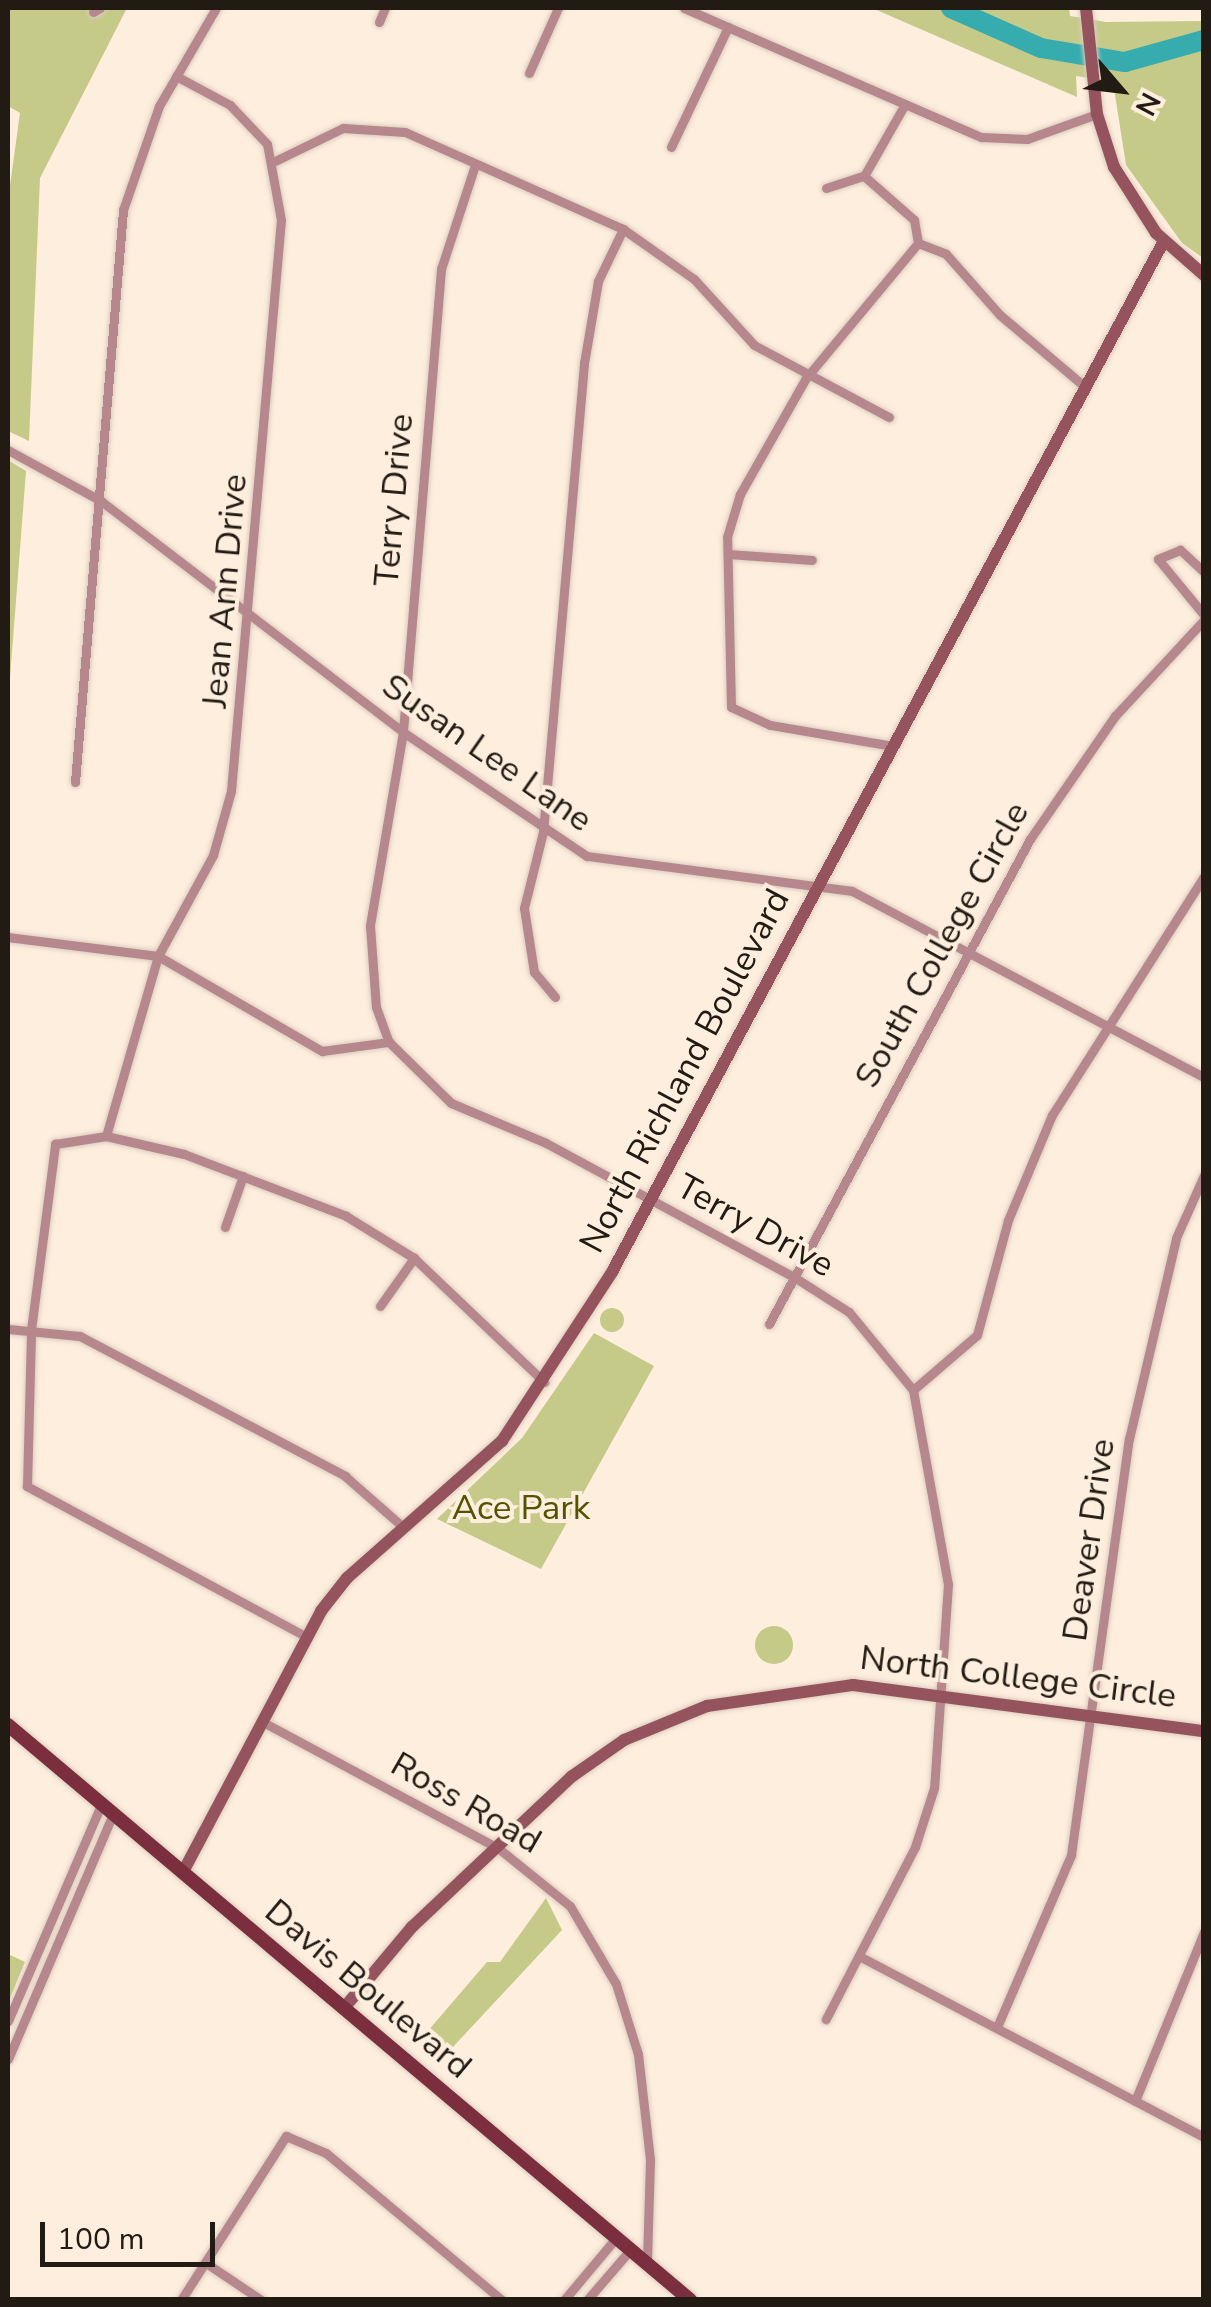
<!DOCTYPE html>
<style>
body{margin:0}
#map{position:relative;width:1211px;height:2307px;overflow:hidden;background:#feeede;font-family:"Nunito Sans",sans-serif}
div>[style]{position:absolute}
.green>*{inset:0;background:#c5ca89}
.round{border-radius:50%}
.river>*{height:20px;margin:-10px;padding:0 10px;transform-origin:10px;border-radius:10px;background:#36acae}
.roads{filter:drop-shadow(0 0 2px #dbccbe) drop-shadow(0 0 2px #dbccbe)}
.street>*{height:9px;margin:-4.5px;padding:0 4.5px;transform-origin:4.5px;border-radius:4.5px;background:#b6878c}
.secondary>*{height:12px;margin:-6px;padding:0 6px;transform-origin:6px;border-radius:6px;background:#95545d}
.primary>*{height:14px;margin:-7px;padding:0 7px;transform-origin:7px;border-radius:7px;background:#7b2e3d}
span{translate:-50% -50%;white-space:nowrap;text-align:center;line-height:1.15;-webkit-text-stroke:8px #feeede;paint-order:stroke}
.street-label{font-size:35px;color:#211b14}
.park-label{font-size:35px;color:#525401}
.frame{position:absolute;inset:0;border:10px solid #211b14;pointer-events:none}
.north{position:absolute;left:1071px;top:40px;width:100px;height:100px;-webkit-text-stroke:8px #feeede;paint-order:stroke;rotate:118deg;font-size:28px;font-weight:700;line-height:40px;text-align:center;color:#211b14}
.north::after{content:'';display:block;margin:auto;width:35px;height:45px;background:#211b14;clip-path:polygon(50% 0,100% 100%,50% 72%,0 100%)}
.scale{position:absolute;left:40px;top:2222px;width:175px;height:45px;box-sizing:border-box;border:5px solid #211b14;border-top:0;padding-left:12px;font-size:30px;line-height:35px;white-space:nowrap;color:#211b14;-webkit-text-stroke:8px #feeede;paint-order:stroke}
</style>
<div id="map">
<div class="green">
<div style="clip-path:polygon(8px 8px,127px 8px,40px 178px,29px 441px,8px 431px,8px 200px,20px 113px,8px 106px)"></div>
<div style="clip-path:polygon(872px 8px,1069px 8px,1070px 16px,1106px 22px,1203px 21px,1203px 258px,1182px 243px,1126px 165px,1113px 82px,1076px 76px,1077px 97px)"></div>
<div style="clip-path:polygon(8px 460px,26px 471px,8px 704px)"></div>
<div class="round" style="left:600px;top:1308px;width:24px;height:24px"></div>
<div style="clip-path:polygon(594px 1333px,654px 1366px,541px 1569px,437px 1519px,522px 1438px)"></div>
<div class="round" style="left:755px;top:1626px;width:38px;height:38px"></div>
<div style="clip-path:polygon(546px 1898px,562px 1930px,452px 2048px,435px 2050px,427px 2032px,487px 1962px,500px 1962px)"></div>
<div style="clip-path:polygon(8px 1954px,25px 1962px,8px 2003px)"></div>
</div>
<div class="river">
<div style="left:951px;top:8px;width:98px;rotate:24deg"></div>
<div style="left:1041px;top:48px;width:85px;rotate:9.5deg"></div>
<div style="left:1125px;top:62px;width:82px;rotate:-15.6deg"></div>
</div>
<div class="roads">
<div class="street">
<div style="left:684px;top:8px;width:324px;rotate:23.5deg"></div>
<div style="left:981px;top:137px;width:46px;rotate:2.5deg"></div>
<div style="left:1027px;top:139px;width:74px;rotate:-19.7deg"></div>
<div style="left:93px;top:12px;width:8px;rotate:-30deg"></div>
<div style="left:379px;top:22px;width:15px;rotate:-67deg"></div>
<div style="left:529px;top:73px;width:71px;rotate:-66deg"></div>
<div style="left:671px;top:147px;width:133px;rotate:-64.6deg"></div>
<div style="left:275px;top:161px;width:76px;rotate:-25.9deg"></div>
<div style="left:343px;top:128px;width:62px;rotate:3.7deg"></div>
<div style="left:405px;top:132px;width:239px;rotate:24deg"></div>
<div style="left:623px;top:229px;width:87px;rotate:35.2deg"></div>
<div style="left:694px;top:279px;width:89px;rotate:47.7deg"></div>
<div style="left:754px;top:345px;width:153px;rotate:28.1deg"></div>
<div style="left:475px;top:165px;width:109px;rotate:108.1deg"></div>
<div style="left:441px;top:269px;width:465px;rotate:94.7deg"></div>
<div style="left:403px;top:732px;width:197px;rotate:99.7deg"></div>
<div style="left:370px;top:926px;width:81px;rotate:85.8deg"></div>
<div style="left:376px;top:1007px;width:37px;rotate:70deg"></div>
<div style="left:389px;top:1042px;width:87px;rotate:44.5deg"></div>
<div style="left:451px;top:1103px;width:103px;rotate:22.8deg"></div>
<div style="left:546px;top:1143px;width:282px;rotate:28.4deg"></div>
<div style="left:794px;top:1277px;width:65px;rotate:32.5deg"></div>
<div style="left:849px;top:1312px;width:101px;rotate:50.6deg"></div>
<div style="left:913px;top:1390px;width:197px;rotate:79.8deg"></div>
<div style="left:948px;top:1584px;width:204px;rotate:93.9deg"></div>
<div style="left:934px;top:1788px;width:62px;rotate:107.9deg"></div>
<div style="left:915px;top:1847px;width:194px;rotate:117.4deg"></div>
<div style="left:864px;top:176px;width:67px;rotate:41.3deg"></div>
<div style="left:914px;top:220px;width:23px;rotate:80deg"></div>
<div style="left:826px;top:188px;width:40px;rotate:-18deg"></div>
<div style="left:864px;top:176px;width:81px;rotate:-60.3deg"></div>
<div style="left:918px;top:243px;width:30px;rotate:21deg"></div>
<div style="left:946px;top:254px;width:81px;rotate:48.5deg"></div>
<div style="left:1000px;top:315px;width:110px;rotate:40.2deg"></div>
<div style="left:8px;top:450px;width:106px;rotate:28.7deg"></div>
<div style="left:101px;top:501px;width:380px;rotate:37.4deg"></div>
<div style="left:403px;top:732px;width:222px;rotate:34deg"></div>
<div style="left:587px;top:856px;width:267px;rotate:7.5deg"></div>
<div style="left:852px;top:891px;width:398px;rotate:27.9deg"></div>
<div style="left:729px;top:554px;width:83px;rotate:4.1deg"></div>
<div style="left:1204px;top:572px;width:33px;rotate:-137deg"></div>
<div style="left:1180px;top:550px;width:24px;rotate:158deg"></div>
<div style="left:1158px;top:559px;width:72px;rotate:50.6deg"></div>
<div style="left:893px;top:746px;width:125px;rotate:-170.3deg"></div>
<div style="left:770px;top:725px;width:43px;rotate:-155.2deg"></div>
<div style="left:731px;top:707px;width:170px;rotate:-91.3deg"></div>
<div style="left:727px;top:537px;width:45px;rotate:-73.2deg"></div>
<div style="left:740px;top:494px;width:133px;rotate:-60.4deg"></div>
<div style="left:806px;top:378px;width:175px;rotate:-50.3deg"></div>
<div style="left:75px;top:782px;width:574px;rotate:-85.2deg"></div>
<div style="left:123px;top:210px;width:110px;rotate:-70.9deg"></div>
<div style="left:159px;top:106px;width:113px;rotate:-59.8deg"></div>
<div style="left:8px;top:937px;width:151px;rotate:7.2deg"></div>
<div style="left:158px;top:956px;width:190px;rotate:30.1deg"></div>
<div style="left:322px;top:1051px;width:68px;rotate:-7.7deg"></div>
<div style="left:555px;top:997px;width:33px;rotate:-130deg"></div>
<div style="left:534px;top:972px;width:65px;rotate:-98.9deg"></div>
<div style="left:524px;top:908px;width:78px;rotate:-76deg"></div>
<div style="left:543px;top:832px;width:471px;rotate:-85deg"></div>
<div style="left:584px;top:363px;width:83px;rotate:-80.3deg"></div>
<div style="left:598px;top:281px;width:58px;rotate:-64.3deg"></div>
<div style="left:106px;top:1136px;width:187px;rotate:-73.9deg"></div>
<div style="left:158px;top:956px;width:115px;rotate:-61.4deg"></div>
<div style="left:213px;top:855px;width:66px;rotate:-74.3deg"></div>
<div style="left:231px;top:791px;width:573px;rotate:-85deg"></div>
<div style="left:281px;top:220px;width:77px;rotate:-100.4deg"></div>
<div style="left:267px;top:144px;width:54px;rotate:-133.5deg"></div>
<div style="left:230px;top:105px;width:61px;rotate:-151.8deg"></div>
<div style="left:225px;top:1227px;width:54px;rotate:-70.6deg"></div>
<div style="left:380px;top:1306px;width:59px;rotate:-54.7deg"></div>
<div style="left:769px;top:1324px;width:551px;rotate:-61.71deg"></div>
<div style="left:1030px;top:839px;width:150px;rotate:-55.4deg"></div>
<div style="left:1115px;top:716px;width:131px;rotate:-47.2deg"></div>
<div style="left:8px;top:1329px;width:72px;rotate:5.6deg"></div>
<div style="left:80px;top:1336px;width:300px;rotate:27.8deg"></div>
<div style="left:345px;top:1476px;width:76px;rotate:41.3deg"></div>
<div style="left:913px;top:1390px;width:84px;rotate:-40.7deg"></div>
<div style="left:977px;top:1335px;width:119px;rotate:-74.9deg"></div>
<div style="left:1008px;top:1220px;width:114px;rotate:-67.3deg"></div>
<div style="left:1052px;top:1115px;width:283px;rotate:-57.5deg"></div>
<div style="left:305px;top:1636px;width:316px;rotate:-151.7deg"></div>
<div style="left:27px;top:1486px;width:156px;rotate:-88.5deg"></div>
<div style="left:31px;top:1330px;width:188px;rotate:-82.6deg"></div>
<div style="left:55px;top:1144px;width:52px;rotate:-8.9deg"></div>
<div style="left:106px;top:1136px;width:80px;rotate:13deg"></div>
<div style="left:184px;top:1154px;width:173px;rotate:20.9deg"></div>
<div style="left:346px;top:1216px;width:80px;rotate:31.7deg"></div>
<div style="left:414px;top:1258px;width:180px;rotate:43.6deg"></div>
<div style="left:261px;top:1721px;width:269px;rotate:28.2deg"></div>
<div style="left:498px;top:1848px;width:92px;rotate:38.9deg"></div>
<div style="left:570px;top:1906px;width:91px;rotate:59.5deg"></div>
<div style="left:616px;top:1984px;width:73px;rotate:72.6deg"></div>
<div style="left:638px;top:2054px;width:107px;rotate:83.5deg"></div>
<div style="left:650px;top:2160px;width:104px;rotate:91.7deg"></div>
<div style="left:859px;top:1956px;width:390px;rotate:27.7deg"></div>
<div style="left:8px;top:2021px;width:237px;rotate:-66.7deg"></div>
<div style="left:997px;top:2027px;width:187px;rotate:-66.7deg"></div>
<div style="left:1071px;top:1855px;width:420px;rotate:-82.1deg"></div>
<div style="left:1129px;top:1439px;width:206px;rotate:-76.8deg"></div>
<div style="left:1176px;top:1238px;width:69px;rotate:-66deg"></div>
<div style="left:8px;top:2059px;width:267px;rotate:-66.8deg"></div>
<div style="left:1135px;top:2101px;width:183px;rotate:-67.8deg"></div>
<div style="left:206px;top:2263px;width:66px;rotate:33.9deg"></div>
<div style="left:181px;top:2300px;width:195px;rotate:-57.4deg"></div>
<div style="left:286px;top:2136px;width:43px;rotate:23deg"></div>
<div style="left:326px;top:2153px;width:229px;rotate:39.9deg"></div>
<div style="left:564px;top:2300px;width:81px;rotate:-50deg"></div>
<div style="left:587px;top:2300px;width:66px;rotate:-49.3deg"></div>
</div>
<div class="secondary">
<div style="left:1086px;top:8px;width:107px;rotate:84.1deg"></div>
<div style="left:1097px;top:114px;width:56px;rotate:72.2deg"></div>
<div style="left:1114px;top:167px;width:78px;rotate:57.5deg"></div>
<div style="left:1156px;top:233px;width:64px;rotate:41.2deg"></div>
<div style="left:183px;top:1872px;width:295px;rotate:-62.1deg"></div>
<div style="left:321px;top:1611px;width:42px;rotate:-51.8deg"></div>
<div style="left:347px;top:1578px;width:207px;rotate:-41.5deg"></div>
<div style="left:502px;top:1441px;width:202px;rotate:-56.9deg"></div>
<div style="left:612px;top:1272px;width:1169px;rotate:-61.84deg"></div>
<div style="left:344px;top:2008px;width:106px;rotate:-50deg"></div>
<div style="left:412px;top:1927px;width:219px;rotate:-43.3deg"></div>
<div style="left:571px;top:1777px;width:65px;rotate:-34.9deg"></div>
<div style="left:624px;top:1740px;width:90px;rotate:-22.3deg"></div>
<div style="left:707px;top:1706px;width:148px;rotate:-8.2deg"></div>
<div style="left:853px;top:1685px;width:354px;rotate:7.5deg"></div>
</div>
<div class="primary">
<div style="left:8px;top:1725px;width:892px;rotate:40.13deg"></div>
</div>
</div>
<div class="street-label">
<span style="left:394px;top:500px;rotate:-85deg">Terry Drive</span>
<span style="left:225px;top:591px;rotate:-85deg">Jean Ann Drive</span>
<span style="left:487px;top:753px;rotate:35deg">Susan Lee Lane</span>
<span style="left:942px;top:945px;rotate:-61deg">South College Circle</span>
<span style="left:685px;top:1071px;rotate:-62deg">North Richland Boulevard</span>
<span style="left:755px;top:1226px;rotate:29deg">Terry Drive</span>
<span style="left:1089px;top:1540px;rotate:-82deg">Deaver Drive</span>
<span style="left:1018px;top:1677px;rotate:7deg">North College Circle</span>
<span style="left:466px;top:1803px;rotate:30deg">Ross Road</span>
<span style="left:368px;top:1989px;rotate:40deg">Davis Boulevard</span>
</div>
<div class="park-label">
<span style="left:521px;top:1508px">Ace Park</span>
</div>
<div class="frame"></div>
<div class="north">N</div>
<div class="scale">100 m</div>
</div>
